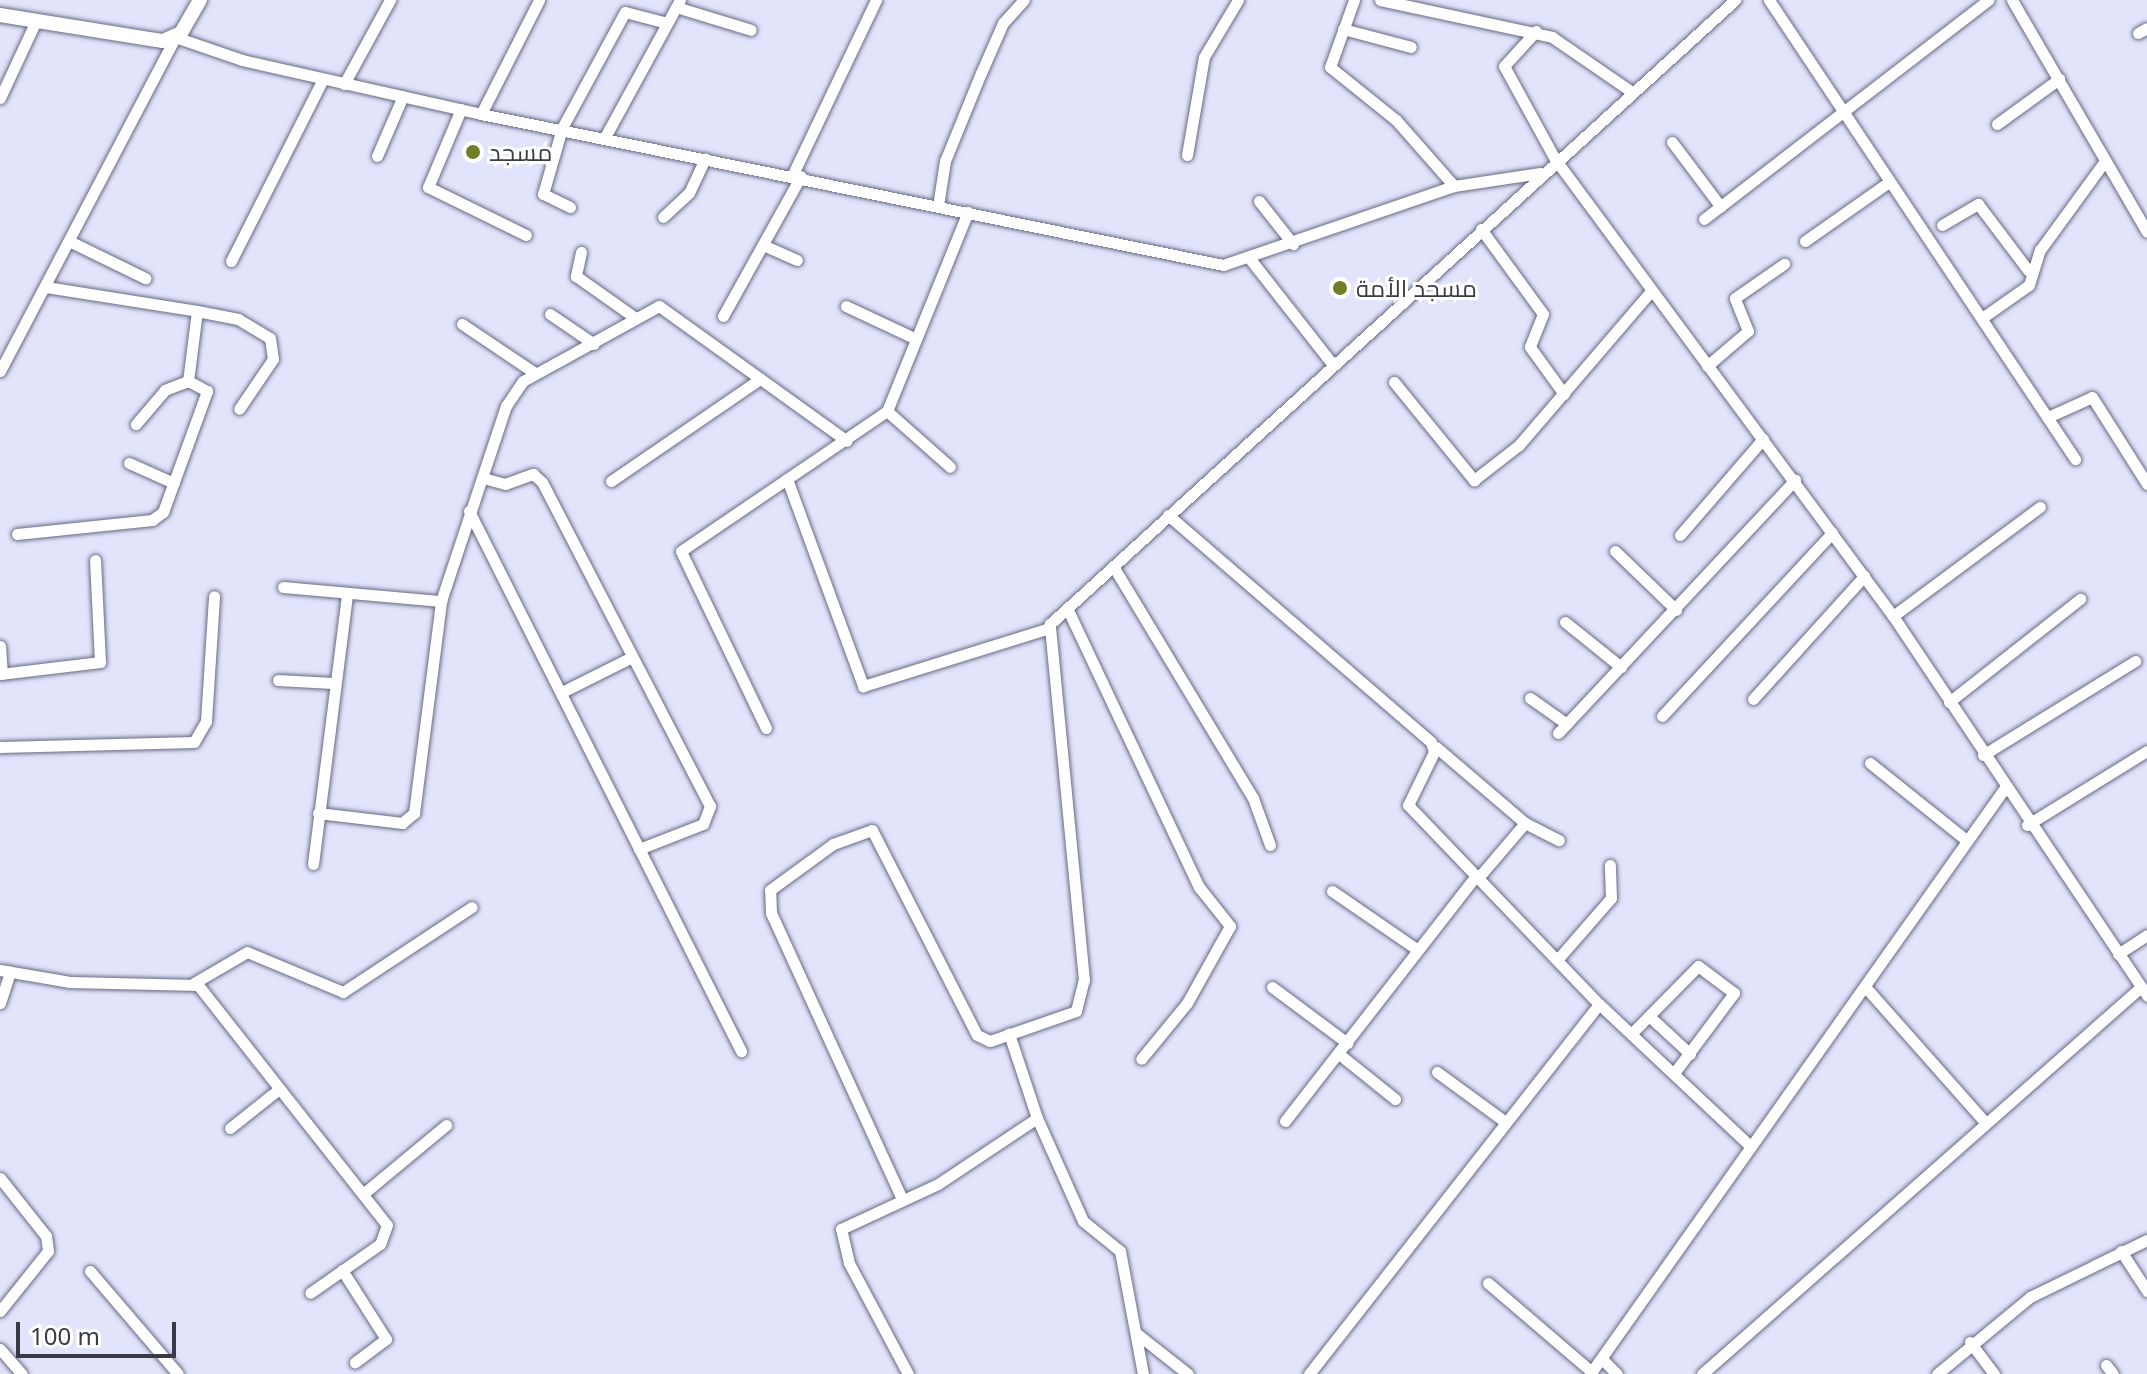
<!DOCTYPE html>
<meta charset="utf-8">
<style>
body{margin:0}
#map{position:relative;width:2147px;height:1374px;overflow:hidden;background:#e1e4fb;font-family:"Noto Sans",Cairo,sans-serif}
div>[style]{position:absolute}
.roads{filter:drop-shadow(0 0 2px #676a83) drop-shadow(0 0 2px #676a83)}
.minor>*{height:11px;margin:-5.5px;padding:0 5.5px;transform-origin:5.5px;border-radius:5.5px;background:#fff}
.tertiary>*{height:14px;margin:-7px;padding:0 7px;transform-origin:7px;border-radius:7px;background:#fff}
.dots>*{width:22px;height:22px;translate:-50% -50%;box-sizing:border-box;border:4px solid #fff;border-radius:50%}
span{translate:-50% -50%;white-space:nowrap;text-align:center;line-height:1.15;-webkit-text-stroke:6px #fff;paint-order:stroke}
.poi-label{font-size:24px;color:#393a46}
.left{translate:0 -50%;text-align:left}
.scale{position:absolute;left:16px;top:1322px;width:160px;height:36px;box-sizing:border-box;border:4px solid #393a46;border-top:0;padding-left:10px;font-size:24px;line-height:28px;white-space:nowrap;color:#393a46;-webkit-text-stroke:6px #fff;paint-order:stroke}
</style>
<div id="map">
<div class="roads">
<div class="minor">
<div style="left:1354px;top:0;width:71px;rotate:109.7deg"></div>
<div style="left:1330px;top:67px;width:85px;rotate:38.8deg"></div>
<div style="left:1396px;top:120px;width:88px;rotate:48.7deg"></div>
<div style="left:1380px;top:0;width:176px;rotate:12.1deg"></div>
<div style="left:1552px;top:37px;width:97px;rotate:34.5deg"></div>
<div style="left:1769px;top:0;width:552px;rotate:56.31deg"></div>
<div style="left:2012px;top:0;width:268px;rotate:59.8deg"></div>
<div style="left:676px;top:7px;width:78px;rotate:17deg"></div>
<div style="left:1343px;top:29px;width:70px;rotate:14.8deg"></div>
<div style="left:1536px;top:31px;width:47px;rotate:132.4deg"></div>
<div style="left:1504px;top:66px;width:106px;rotate:61.3deg"></div>
<div style="left:1555px;top:159px;width:568px;rotate:53.51deg"></div>
<div style="left:1893px;top:616px;width:457px;rotate:56.2deg"></div>
<div style="left:2138px;top:33px;width:10px;rotate:-29deg"></div>
<div style="left:344px;top:84px;width:96px;rotate:-61.3deg"></div>
<div style="left:0;top:98px;width:83px;rotate:-65deg"></div>
<div style="left:461px;top:109px;width:85px;rotate:112.9deg"></div>
<div style="left:428px;top:187px;width:109px;rotate:26.1deg"></div>
<div style="left:481px;top:114px;width:128px;rotate:-63deg"></div>
<div style="left:1997px;top:124px;width:77px;rotate:-36deg"></div>
<div style="left:605px;top:137px;width:156px;rotate:-61.3deg"></div>
<div style="left:1672px;top:142px;width:81px;rotate:53deg"></div>
<div style="left:1187px;top:155px;width:99px;rotate:-80.2deg"></div>
<div style="left:1204px;top:57px;width:66px;rotate:-59.2deg"></div>
<div style="left:377px;top:156px;width:65px;rotate:-66.6deg"></div>
<div style="left:793px;top:174px;width:193px;rotate:-64.5deg"></div>
<div style="left:1259px;top:201px;width:55px;rotate:51.7deg"></div>
<div style="left:938px;top:206px;width:46px;rotate:-81.2deg"></div>
<div style="left:945px;top:161px;width:95px;rotate:-67.8deg"></div>
<div style="left:981px;top:73px;width:55px;rotate:-66.3deg"></div>
<div style="left:1003px;top:23px;width:31px;rotate:-48deg"></div>
<div style="left:570px;top:207px;width:30px;rotate:-154deg"></div>
<div style="left:543px;top:194px;width:69px;rotate:-73.9deg"></div>
<div style="left:562px;top:128px;width:132px;rotate:-61.5deg"></div>
<div style="left:625px;top:12px;width:43px;rotate:14.7deg"></div>
<div style="left:663px;top:217px;width:35px;rotate:-43deg"></div>
<div style="left:689px;top:193px;width:38px;rotate:-65deg"></div>
<div style="left:1704px;top:219px;width:359px;rotate:-37.6deg"></div>
<div style="left:1942px;top:225px;width:42px;rotate:-30.3deg"></div>
<div style="left:1978px;top:204px;width:83px;rotate:52.9deg"></div>
<div style="left:1481px;top:229px;width:105px;rotate:53.9deg"></div>
<div style="left:1543px;top:314px;width:35px;rotate:112deg"></div>
<div style="left:1530px;top:347px;width:58px;rotate:54.1deg"></div>
<div style="left:69px;top:241px;width:85px;rotate:26deg"></div>
<div style="left:1805px;top:241px;width:103px;rotate:-35.1deg"></div>
<div style="left:763px;top:245px;width:37px;rotate:24deg"></div>
<div style="left:581px;top:252px;width:25px;rotate:102deg"></div>
<div style="left:576px;top:276px;width:71px;rotate:35.3deg"></div>
<div style="left:1250px;top:259px;width:135px;rotate:51.9deg"></div>
<div style="left:231px;top:261px;width:204px;rotate:-63.2deg"></div>
<div style="left:46px;top:287px;width:153px;rotate:9deg"></div>
<div style="left:197px;top:311px;width:71px;rotate:97.3deg"></div>
<div style="left:846px;top:306px;width:75px;rotate:25.2deg"></div>
<div style="left:197px;top:311px;width:42px;rotate:11deg"></div>
<div style="left:238px;top:319px;width:37px;rotate:31deg"></div>
<div style="left:270px;top:338px;width:21px;rotate:82deg"></div>
<div style="left:273px;top:359px;width:60px;rotate:124.2deg"></div>
<div style="left:550px;top:314px;width:53px;rotate:34.3deg"></div>
<div style="left:723px;top:316px;width:160px;rotate:-60.9deg"></div>
<div style="left:1982px;top:318px;width:57px;rotate:-35.1deg"></div>
<div style="left:2029px;top:285px;width:37px;rotate:-73deg"></div>
<div style="left:2040px;top:250px;width:110px;rotate:-53.9deg"></div>
<div style="left:462px;top:324px;width:88px;rotate:33.9deg"></div>
<div style="left:1707px;top:366px;width:54px;rotate:-40.5deg"></div>
<div style="left:1748px;top:331px;width:35px;rotate:-112deg"></div>
<div style="left:1735px;top:298px;width:60px;rotate:-34.8deg"></div>
<div style="left:0;top:371px;width:377px;rotate:-62.3deg"></div>
<div style="left:175px;top:37px;width:71px;rotate:18.9deg"></div>
<div style="left:242px;top:60px;width:245px;rotate:12.7deg"></div>
<div style="left:481px;top:114px;width:757px;rotate:11.5deg"></div>
<div style="left:1223px;top:265px;width:244px;rotate:-18.9deg"></div>
<div style="left:1454px;top:186px;width:87px;rotate:-8.6deg"></div>
<div style="left:1394px;top:382px;width:127px;rotate:50.8deg"></div>
<div style="left:1474px;top:480px;width:57px;rotate:-37.9deg"></div>
<div style="left:1519px;top:445px;width:201px;rotate:-49.4deg"></div>
<div style="left:887px;top:411px;width:84px;rotate:41.6deg"></div>
<div style="left:2048px;top:417px;width:48px;rotate:-24.4deg"></div>
<div style="left:2092px;top:397px;width:103px;rotate:57.7deg"></div>
<div style="left:129px;top:463px;width:49px;rotate:24deg"></div>
<div style="left:483px;top:478px;width:23px;rotate:15deg"></div>
<div style="left:505px;top:484px;width:30px;rotate:-20deg"></div>
<div style="left:533px;top:474px;width:12px;rotate:42deg"></div>
<div style="left:542px;top:482px;width:365px;rotate:62.6deg"></div>
<div style="left:710px;top:806px;width:19px;rotate:111deg"></div>
<div style="left:703px;top:824px;width:69px;rotate:158.7deg"></div>
<div style="left:787px;top:479px;width:221px;rotate:69.8deg"></div>
<div style="left:863px;top:686px;width:195px;rotate:-17.3deg"></div>
<div style="left:611px;top:481px;width:181px;rotate:-34.4deg"></div>
<div style="left:469px;top:511px;width:605px;rotate:63.27deg"></div>
<div style="left:1168px;top:515px;width:347px;rotate:40.8deg"></div>
<div style="left:1431px;top:742px;width:10px;rotate:73deg"></div>
<div style="left:1434px;top:752px;width:59px;rotate:116.1deg"></div>
<div style="left:1408px;top:805px;width:276px;rotate:46.2deg"></div>
<div style="left:1599px;top:1004px;width:203px;rotate:43.2deg"></div>
<div style="left:17px;top:534px;width:136px;rotate:-5.9deg"></div>
<div style="left:152px;top:520px;width:14px;rotate:-36deg"></div>
<div style="left:163px;top:512px;width:129px;rotate:-70deg"></div>
<div style="left:207px;top:391px;width:21px;rotate:-152deg"></div>
<div style="left:188px;top:381px;width:25px;rotate:159deg"></div>
<div style="left:165px;top:390px;width:45px;rotate:130.5deg"></div>
<div style="left:1680px;top:535px;width:127px;rotate:-49.2deg"></div>
<div style="left:1615px;top:551px;width:85px;rotate:44deg"></div>
<div style="left:1113px;top:566px;width:271px;rotate:58.9deg"></div>
<div style="left:1253px;top:798px;width:50px;rotate:70.1deg"></div>
<div style="left:283px;top:587px;width:159px;rotate:5.1deg"></div>
<div style="left:1067px;top:608px;width:309px;rotate:64.7deg"></div>
<div style="left:1199px;top:887px;width:50px;rotate:51.5deg"></div>
<div style="left:1230px;top:926px;width:88px;rotate:119.2deg"></div>
<div style="left:1187px;top:1003px;width:72px;rotate:129.4deg"></div>
<div style="left:1893px;top:616px;width:183px;rotate:-36.6deg"></div>
<div style="left:1565px;top:622px;width:72px;rotate:38.8deg"></div>
<div style="left:0;top:646px;width:28px;rotate:86deg"></div>
<div style="left:0;top:674px;width:101px;rotate:-6.8deg"></div>
<div style="left:100px;top:662px;width:102px;rotate:-92.8deg"></div>
<div style="left:278px;top:680px;width:54px;rotate:3.2deg"></div>
<div style="left:562px;top:692px;width:76px;rotate:-26.6deg"></div>
<div style="left:1530px;top:698px;width:45px;rotate:35.1deg"></div>
<div style="left:1753px;top:699px;width:166px;rotate:-47.9deg"></div>
<div style="left:1949px;top:702px;width:167px;rotate:-38.2deg"></div>
<div style="left:1662px;top:716px;width:250px;rotate:-47.1deg"></div>
<div style="left:766px;top:728px;width:196px;rotate:-115.7deg"></div>
<div style="left:681px;top:551px;width:249px;rotate:-34.2deg"></div>
<div style="left:887px;top:411px;width:215px;rotate:-67.9deg"></div>
<div style="left:1558px;top:733px;width:347px;rotate:-46.9deg"></div>
<div style="left:0;top:747px;width:194px;rotate:-1.5deg"></div>
<div style="left:194px;top:742px;width:24px;rotate:-60deg"></div>
<div style="left:206px;top:721px;width:125px;rotate:-86.3deg"></div>
<div style="left:1436px;top:747px;width:117px;rotate:40.5deg"></div>
<div style="left:1525px;top:823px;width:72px;rotate:130.5deg"></div>
<div style="left:1983px;top:755px;width:179px;rotate:-31.7deg"></div>
<div style="left:1870px;top:763px;width:123px;rotate:38.7deg"></div>
<div style="left:318px;top:813px;width:85px;rotate:6.8deg"></div>
<div style="left:402px;top:823px;width:16px;rotate:-40deg"></div>
<div style="left:414px;top:813px;width:214px;rotate:-82.7deg"></div>
<div style="left:441px;top:601px;width:206px;rotate:-71.6deg"></div>
<div style="left:506px;top:406px;width:30px;rotate:-56deg"></div>
<div style="left:523px;top:381px;width:155px;rotate:-28.9deg"></div>
<div style="left:659px;top:306px;width:231px;rotate:35.7deg"></div>
<div style="left:1525px;top:823px;width:38px;rotate:27deg"></div>
<div style="left:2027px;top:825px;width:141px;rotate:-31.7deg"></div>
<div style="left:313px;top:864px;width:272px;rotate:-82.8deg"></div>
<div style="left:1332px;top:891px;width:104px;rotate:34.5deg"></div>
<div style="left:2118px;top:954px;width:35px;rotate:-33deg"></div>
<div style="left:1557px;top:960px;width:82px;rotate:-48.9deg"></div>
<div style="left:1611px;top:898px;width:33px;rotate:-92deg"></div>
<div style="left:0;top:970px;width:71px;rotate:9.7deg"></div>
<div style="left:70px;top:982px;width:128px;rotate:1.3deg"></div>
<div style="left:198px;top:985px;width:305px;rotate:51.8deg"></div>
<div style="left:387px;top:1225px;width:20px;rotate:110deg"></div>
<div style="left:380px;top:1244px;width:85px;rotate:145deg"></div>
<div style="left:194px;top:983px;width:61px;rotate:-30.3deg"></div>
<div style="left:247px;top:952px;width:104px;rotate:22.6deg"></div>
<div style="left:343px;top:992px;width:154px;rotate:-33.4deg"></div>
<div style="left:1272px;top:987px;width:94px;rotate:36.7deg"></div>
<div style="left:1868px;top:990px;width:175px;rotate:48.5deg"></div>
<div style="left:0;top:1003px;width:33px;rotate:-72deg"></div>
<div style="left:1649px;top:1016px;width:56px;rotate:42.8deg"></div>
<div style="left:1632px;top:1033px;width:94px;rotate:-45.4deg"></div>
<div style="left:1698px;top:966px;width:45px;rotate:36.9deg"></div>
<div style="left:1734px;top:993px;width:99px;rotate:126.8deg"></div>
<div style="left:1339px;top:1054px;width:72px;rotate:38.8deg"></div>
<div style="left:1437px;top:1072px;width:83px;rotate:36.2deg"></div>
<div style="left:1037px;top:1118px;width:113px;rotate:65.9deg"></div>
<div style="left:1083px;top:1221px;width:48px;rotate:39deg"></div>
<div style="left:1120px;top:1251px;width:125px;rotate:79.4deg"></div>
<div style="left:1285px;top:1121px;width:311px;rotate:-52.1deg"></div>
<div style="left:230px;top:1128px;width:63px;rotate:-38.5deg"></div>
<div style="left:0;top:1178px;width:74px;rotate:51.6deg"></div>
<div style="left:46px;top:1236px;width:15px;rotate:82deg"></div>
<div style="left:48px;top:1251px;width:77px;rotate:128.7deg"></div>
<div style="left:363px;top:1194px;width:108px;rotate:-39.7deg"></div>
<div style="left:902px;top:1199px;width:315px;rotate:-114.6deg"></div>
<div style="left:771px;top:913px;width:23px;rotate:-92deg"></div>
<div style="left:770px;top:890px;width:78px;rotate:-36.1deg"></div>
<div style="left:833px;top:844px;width:41px;rotate:-19.7deg"></div>
<div style="left:872px;top:830px;width:230px;rotate:62.9deg"></div>
<div style="left:977px;top:1035px;width:14px;rotate:25deg"></div>
<div style="left:990px;top:1041px;width:91px;rotate:-19.2deg"></div>
<div style="left:1076px;top:1011px;width:32px;rotate:-76deg"></div>
<div style="left:1084px;top:980px;width:358px;rotate:-95.5deg"></div>
<div style="left:1050px;top:624px;width:927px;rotate:-42.33deg"></div>
<div style="left:2121px;top:1251px;width:48px;rotate:57deg"></div>
<div style="left:342px;top:1270px;width:82px;rotate:57.5deg"></div>
<div style="left:386px;top:1339px;width:39px;rotate:143deg"></div>
<div style="left:90px;top:1271px;width:135px;rotate:49.5deg"></div>
<div style="left:1488px;top:1283px;width:137px;rotate:40.6deg"></div>
<div style="left:1136px;top:1333px;width:66px;rotate:38.3deg"></div>
<div style="left:1970px;top:1342px;width:40px;rotate:53deg"></div>
<div style="left:0;top:1349px;width:33px;rotate:49deg"></div>
<div style="left:1602px;top:1359px;width:21px;rotate:45deg"></div>
<div style="left:2106px;top:1365px;width:11px;rotate:52deg"></div>
<div style="left:908px;top:1374px;width:126px;rotate:-118deg"></div>
<div style="left:849px;top:1263px;width:35px;rotate:-103deg"></div>
<div style="left:841px;top:1229px;width:107px;rotate:-24.9deg"></div>
<div style="left:938px;top:1184px;width:119px;rotate:-33.7deg"></div>
<div style="left:1037px;top:1118px;width:89px;rotate:-108.4deg"></div>
<div style="left:1309px;top:1374px;width:470px;rotate:-51.9deg"></div>
<div style="left:1590px;top:1374px;width:717px;rotate:-54.71deg"></div>
<div style="left:1702px;top:1374px;width:585px;rotate:-41.4deg"></div>
<div style="left:1937px;top:1374px;width:121px;rotate:-39.6deg"></div>
<div style="left:2030px;top:1297px;width:130px;rotate:-26deg"></div>
</div>
<div class="tertiary">
<div style="left:0;top:15px;width:165px;rotate:9.1deg"></div>
<div style="left:163px;top:41px;width:20px;rotate:-24deg"></div>
<div style="left:181px;top:33px;width:38px;rotate:-60deg"></div>
</div>
</div>
<div class="dots">
<div style="left:473px;top:152px;background:#737d28"></div>
<div style="left:1340px;top:288px;background:#737d28"></div>
</div>
<div class="poi-label">
<span class="left" style="left:489px;top:152px">مسجد</span>
<span class="left" style="left:1356px;top:288px">مسجد الأمة</span>
</div>
<div class="scale">100 m</div>
</div>
